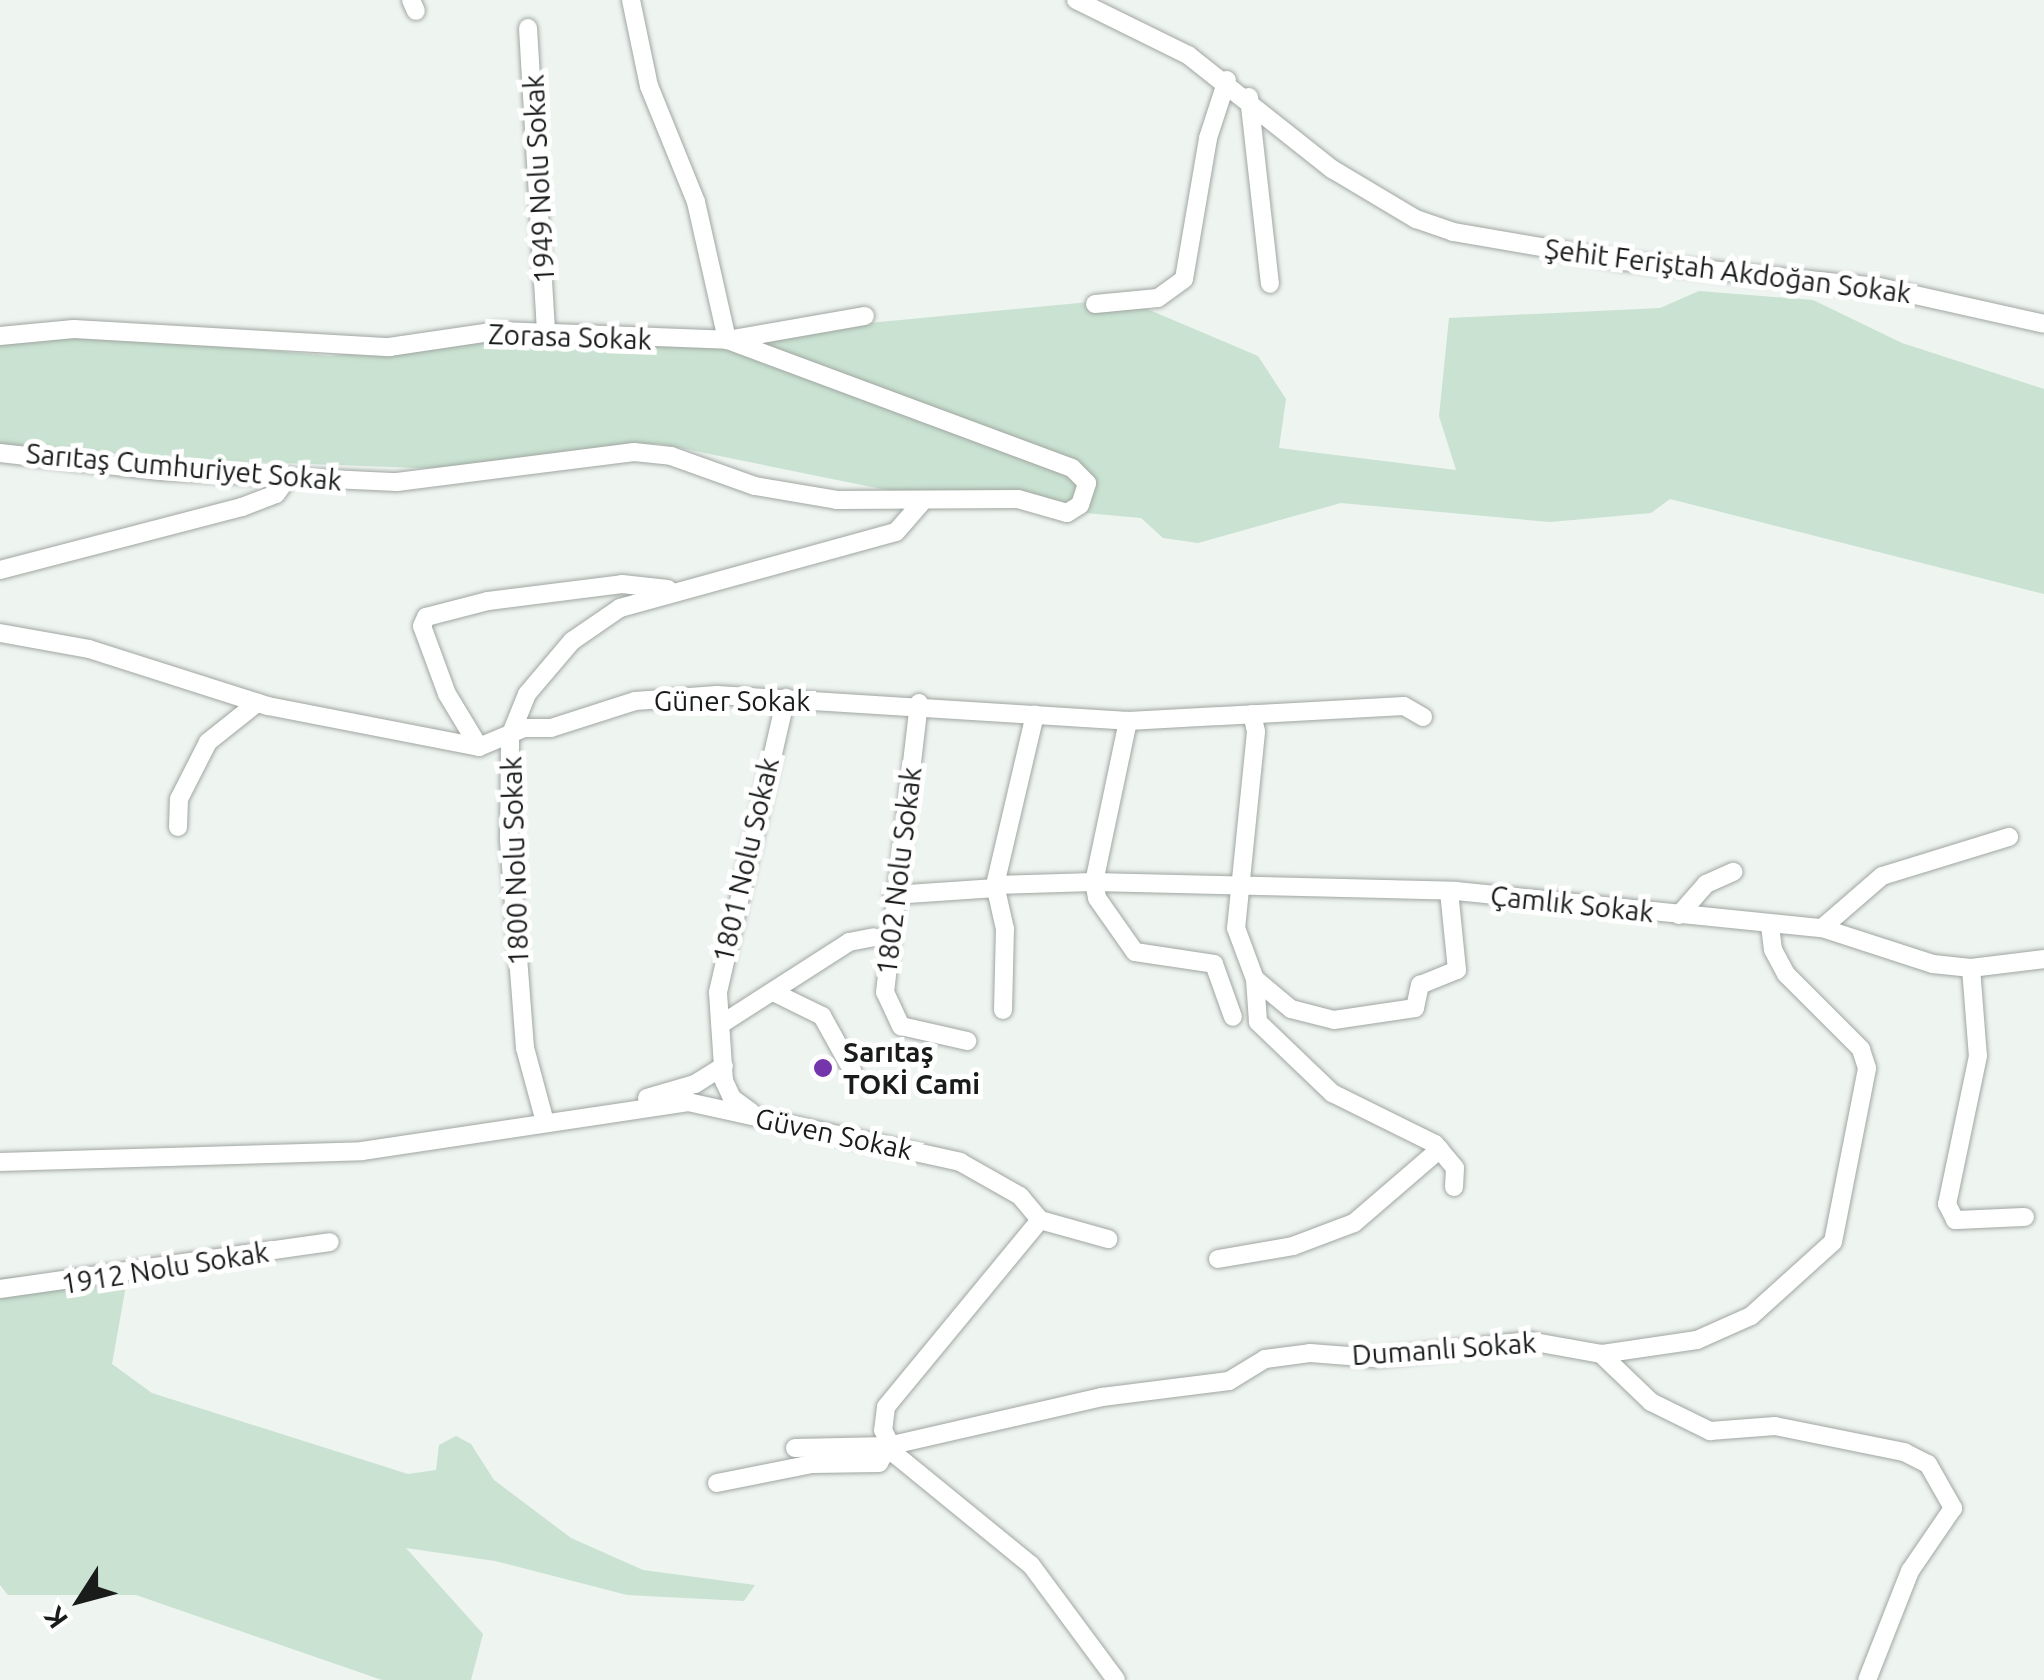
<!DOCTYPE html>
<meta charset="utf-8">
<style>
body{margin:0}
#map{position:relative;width:2044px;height:1680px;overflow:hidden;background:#eef4f0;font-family:Ubuntu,sans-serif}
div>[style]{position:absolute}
.green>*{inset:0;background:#c9e2d1}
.roads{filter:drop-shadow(0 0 2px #a0a6a1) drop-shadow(0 0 2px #a0a6a1)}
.minor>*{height:18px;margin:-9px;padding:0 9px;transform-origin:9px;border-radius:9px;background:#fff}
.dots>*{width:28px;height:28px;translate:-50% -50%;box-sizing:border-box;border:5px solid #fff;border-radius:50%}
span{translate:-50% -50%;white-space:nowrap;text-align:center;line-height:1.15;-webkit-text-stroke:10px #fff;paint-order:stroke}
.street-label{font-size:28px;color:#191c1a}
.poi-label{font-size:28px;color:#191c1a;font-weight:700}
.left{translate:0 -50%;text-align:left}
.north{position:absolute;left:30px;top:1550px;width:100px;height:100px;-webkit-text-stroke:8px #fff;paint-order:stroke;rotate:234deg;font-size:28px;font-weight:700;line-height:40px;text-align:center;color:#191c1a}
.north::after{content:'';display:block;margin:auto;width:35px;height:45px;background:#191c1a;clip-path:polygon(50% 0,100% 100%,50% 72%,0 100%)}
</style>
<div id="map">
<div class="green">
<div style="clip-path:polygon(1699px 291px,1813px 300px,1902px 343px,2044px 389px,2044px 594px,1670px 499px,1651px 513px,1550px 522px,1341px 503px,1198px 543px,1163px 538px,1141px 518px,931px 499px,660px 444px,615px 445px,548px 464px,475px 470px,0 453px,0 342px,76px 333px,330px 356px,527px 330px,690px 340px,1100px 301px,1133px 303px,1258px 356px,1286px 399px,1279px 448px,1456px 470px,1439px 416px,1449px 318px,1660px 308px)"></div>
<div style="clip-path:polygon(122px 1266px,125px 1291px,112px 1364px,152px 1393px,408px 1474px,436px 1470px,439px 1445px,456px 1436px,471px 1444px,494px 1480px,571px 1538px,643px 1570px,755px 1585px,744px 1601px,627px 1595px,495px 1561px,406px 1548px,483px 1634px,471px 1680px,382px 1680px,136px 1595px,8px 1595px,0 1585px,0 1278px)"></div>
</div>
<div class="roads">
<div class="minor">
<div style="left:411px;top:0;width:12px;rotate:66deg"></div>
<div style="left:631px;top:0;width:88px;rotate:78.2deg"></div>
<div style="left:649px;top:86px;width:125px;rotate:67.9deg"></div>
<div style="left:696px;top:202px;width:141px;rotate:77.3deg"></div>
<div style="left:1076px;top:0;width:125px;rotate:26.2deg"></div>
<div style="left:1188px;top:55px;width:184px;rotate:38.4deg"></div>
<div style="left:1332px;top:169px;width:98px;rotate:30.8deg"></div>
<div style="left:1416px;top:219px;width:39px;rotate:19deg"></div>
<div style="left:1453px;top:232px;width:171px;rotate:9.7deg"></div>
<div style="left:1622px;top:261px;width:258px;rotate:5.8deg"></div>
<div style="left:1879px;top:287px;width:169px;rotate:12.6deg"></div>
<div style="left:528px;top:28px;width:304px;rotate:86.6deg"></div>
<div style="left:1249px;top:97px;width:188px;rotate:83.6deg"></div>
<div style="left:1095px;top:304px;width:63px;rotate:-5.4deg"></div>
<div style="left:1158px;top:298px;width:32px;rotate:-36deg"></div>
<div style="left:1184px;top:279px;width:143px;rotate:-80.3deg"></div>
<div style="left:1208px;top:138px;width:61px;rotate:-71.9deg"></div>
<div style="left:0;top:336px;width:74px;rotate:-5.4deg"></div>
<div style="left:74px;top:329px;width:316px;rotate:3.3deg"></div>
<div style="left:389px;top:347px;width:109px;rotate:-8.4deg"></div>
<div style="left:497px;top:331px;width:230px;rotate:2.2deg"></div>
<div style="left:727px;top:340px;width:140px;rotate:-9.9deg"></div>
<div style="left:0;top:453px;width:162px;rotate:6.4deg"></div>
<div style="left:161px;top:471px;width:236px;rotate:2.7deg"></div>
<div style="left:397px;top:482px;width:239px;rotate:-7.2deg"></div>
<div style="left:634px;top:452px;width:37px;rotate:6deg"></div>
<div style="left:671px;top:456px;width:89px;rotate:19.7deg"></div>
<div style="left:755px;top:486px;width:83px;rotate:9.7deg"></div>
<div style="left:837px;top:500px;width:181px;rotate:-0.3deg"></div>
<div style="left:1018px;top:499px;width:51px;rotate:15.9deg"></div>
<div style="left:1067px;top:513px;width:15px;rotate:-32deg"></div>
<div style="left:1080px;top:505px;width:23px;rotate:-72deg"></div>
<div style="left:1087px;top:483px;width:21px;rotate:-135deg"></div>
<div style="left:1072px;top:468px;width:368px;rotate:-159.6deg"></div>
<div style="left:0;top:570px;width:250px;rotate:-14.6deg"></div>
<div style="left:242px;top:507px;width:36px;rotate:-21deg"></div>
<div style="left:276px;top:494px;width:22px;rotate:-54deg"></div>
<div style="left:0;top:633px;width:90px;rotate:10.2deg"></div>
<div style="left:89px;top:649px;width:188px;rotate:17.7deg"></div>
<div style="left:268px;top:706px;width:215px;rotate:11deg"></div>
<div style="left:479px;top:747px;width:49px;rotate:-22.9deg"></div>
<div style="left:524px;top:728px;width:27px"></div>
<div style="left:551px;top:728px;width:88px;rotate:-17.8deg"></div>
<div style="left:635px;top:701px;width:82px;rotate:-4.2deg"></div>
<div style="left:717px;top:695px;width:412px;rotate:3.6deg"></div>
<div style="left:1128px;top:721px;width:276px;rotate:-3.1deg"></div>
<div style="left:1404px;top:706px;width:22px;rotate:30deg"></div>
<div style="left:919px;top:703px;width:291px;rotate:96.7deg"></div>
<div style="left:885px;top:992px;width:38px;rotate:65deg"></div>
<div style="left:901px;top:1026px;width:68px;rotate:12.8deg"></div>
<div style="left:1252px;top:714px;width:18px;rotate:77deg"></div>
<div style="left:1256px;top:732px;width:197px;rotate:95.8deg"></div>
<div style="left:1236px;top:928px;width:54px;rotate:69.6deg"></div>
<div style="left:1255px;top:979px;width:43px;rotate:86deg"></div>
<div style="left:1258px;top:1022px;width:103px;rotate:43.8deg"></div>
<div style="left:1332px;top:1093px;width:115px;rotate:26.3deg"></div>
<div style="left:1435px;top:1144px;width:31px;rotate:50deg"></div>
<div style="left:1455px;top:1168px;width:19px;rotate:93deg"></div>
<div style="left:1128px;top:721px;width:165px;rotate:101.9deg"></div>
<div style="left:1094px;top:882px;width:362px;rotate:1.4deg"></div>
<div style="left:1456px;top:891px;width:368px;rotate:5.8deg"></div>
<div style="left:1822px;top:928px;width:117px;rotate:18deg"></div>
<div style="left:1933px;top:964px;width:38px;rotate:6deg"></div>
<div style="left:1971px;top:968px;width:74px;rotate:-7deg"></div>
<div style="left:479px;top:747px;width:62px;rotate:-121.1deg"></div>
<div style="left:447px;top:694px;width:72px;rotate:-110.2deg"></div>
<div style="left:422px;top:626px;width:10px;rotate:-66deg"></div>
<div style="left:426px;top:617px;width:64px;rotate:-14.5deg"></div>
<div style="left:488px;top:601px;width:135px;rotate:-7.2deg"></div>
<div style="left:622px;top:584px;width:46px;rotate:6.2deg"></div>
<div style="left:178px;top:827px;width:28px;rotate:-88deg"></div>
<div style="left:179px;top:799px;width:64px;rotate:-63deg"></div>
<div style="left:208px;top:742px;width:63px;rotate:-38.5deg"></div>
<div style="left:995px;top:885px;width:99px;rotate:-1.7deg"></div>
<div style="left:1094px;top:882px;width:16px;rotate:79deg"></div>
<div style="left:1097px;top:898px;width:66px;rotate:54.9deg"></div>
<div style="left:1135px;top:952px;width:80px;rotate:8.6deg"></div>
<div style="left:1214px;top:964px;width:56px;rotate:70.3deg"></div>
<div style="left:893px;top:895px;width:103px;rotate:-3.9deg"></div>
<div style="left:1679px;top:915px;width:41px;rotate:-48.9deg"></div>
<div style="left:1706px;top:884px;width:30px;rotate:-24deg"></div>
<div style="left:1822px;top:928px;width:79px;rotate:-40.9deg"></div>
<div style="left:1882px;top:876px;width:133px;rotate:-17.1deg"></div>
<div style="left:1971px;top:968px;width:88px;rotate:85.5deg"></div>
<div style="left:1978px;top:1056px;width:151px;rotate:101.8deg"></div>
<div style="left:1947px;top:1204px;width:18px;rotate:63deg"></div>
<div style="left:1955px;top:1220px;width:70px;rotate:-2.5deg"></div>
<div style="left:1255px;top:979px;width:47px;rotate:39.8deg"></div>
<div style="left:1291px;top:1009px;width:44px;rotate:14.3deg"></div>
<div style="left:1334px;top:1020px;width:82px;rotate:-8.4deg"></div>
<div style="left:1415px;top:1008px;width:24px;rotate:-78deg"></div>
<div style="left:1420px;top:985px;width:40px;rotate:-22deg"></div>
<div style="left:1457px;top:970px;width:79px;rotate:-95.8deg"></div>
<div style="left:773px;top:992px;width:55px;rotate:26.1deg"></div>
<div style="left:822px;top:1016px;width:62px;rotate:60.9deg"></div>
<div style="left:1003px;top:1010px;width:81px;rotate:-88.6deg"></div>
<div style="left:1005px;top:929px;width:45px;rotate:-102.8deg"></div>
<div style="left:995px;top:885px;width:175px;rotate:-76.8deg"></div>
<div style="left:723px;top:1023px;width:150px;rotate:-32.7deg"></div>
<div style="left:849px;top:942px;width:25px;rotate:-11deg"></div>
<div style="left:647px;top:1098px;width:50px;rotate:-16.3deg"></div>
<div style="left:695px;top:1084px;width:34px;rotate:-32deg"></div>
<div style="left:751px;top:1112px;width:24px;rotate:-144deg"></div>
<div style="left:732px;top:1098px;width:19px;rotate:-115deg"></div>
<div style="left:724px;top:1081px;width:89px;rotate:-93.9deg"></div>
<div style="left:718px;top:992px;width:302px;rotate:-77deg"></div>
<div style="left:545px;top:1122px;width:77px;rotate:-105.1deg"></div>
<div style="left:525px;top:1048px;width:210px;rotate:-94.4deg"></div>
<div style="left:509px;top:839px;width:103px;rotate:-89.4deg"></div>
<div style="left:510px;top:736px;width:45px;rotate:-68deg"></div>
<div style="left:527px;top:694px;width:70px;rotate:-49.7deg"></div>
<div style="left:572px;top:641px;width:58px;rotate:-34.5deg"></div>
<div style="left:620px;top:608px;width:286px;rotate:-15.4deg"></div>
<div style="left:896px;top:532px;width:38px;rotate:-49deg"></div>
<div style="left:0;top:1162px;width:362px;rotate:-1.7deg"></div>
<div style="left:362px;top:1151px;width:330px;rotate:-8.5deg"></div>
<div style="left:688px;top:1102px;width:279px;rotate:12.4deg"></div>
<div style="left:960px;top:1162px;width:69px;rotate:29.5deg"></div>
<div style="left:1020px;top:1196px;width:31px;rotate:50deg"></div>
<div style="left:1040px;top:1220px;width:242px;rotate:129.5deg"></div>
<div style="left:886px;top:1407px;width:23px;rotate:97deg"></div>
<div style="left:883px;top:1430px;width:28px;rotate:63deg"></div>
<div style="left:896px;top:1455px;width:174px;rotate:39.2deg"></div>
<div style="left:1031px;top:1565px;width:143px;rotate:53.5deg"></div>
<div style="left:1040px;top:1220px;width:71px;rotate:15.6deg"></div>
<div style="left:1218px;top:1259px;width:76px;rotate:-9.8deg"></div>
<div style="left:1293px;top:1246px;width:65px;rotate:-20.7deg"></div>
<div style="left:1354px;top:1223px;width:113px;rotate:-40.7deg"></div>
<div style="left:0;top:1289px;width:333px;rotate:-8.1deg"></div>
<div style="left:1601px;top:1354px;width:69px;rotate:43.8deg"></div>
<div style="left:1651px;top:1402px;width:66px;rotate:26.2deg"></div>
<div style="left:1710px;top:1431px;width:65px;rotate:-4.4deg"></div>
<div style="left:1775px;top:1426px;width:132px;rotate:11.4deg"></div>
<div style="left:1904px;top:1452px;width:27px;rotate:27deg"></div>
<div style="left:1928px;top:1464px;width:51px;rotate:60.4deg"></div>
<div style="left:1953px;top:1508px;width:76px;rotate:124.3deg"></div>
<div style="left:1910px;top:1571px;width:117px;rotate:111.5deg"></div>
<div style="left:795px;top:1448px;width:93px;rotate:-1.2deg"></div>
<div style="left:888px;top:1446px;width:220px;rotate:-12.9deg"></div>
<div style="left:1102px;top:1397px;width:128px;rotate:-7.2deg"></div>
<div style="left:1229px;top:1381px;width:42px;rotate:-31.4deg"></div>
<div style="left:1265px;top:1359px;width:45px;rotate:-7.6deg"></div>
<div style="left:1310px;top:1353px;width:65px;rotate:4.4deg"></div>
<div style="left:1375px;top:1358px;width:155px;rotate:-6.3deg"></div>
<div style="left:1529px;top:1341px;width:73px;rotate:10.2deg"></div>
<div style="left:1601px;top:1354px;width:97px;rotate:-8.3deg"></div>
<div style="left:1697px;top:1340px;width:59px;rotate:-24deg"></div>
<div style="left:1751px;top:1316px;width:110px;rotate:-42.1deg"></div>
<div style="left:1833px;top:1242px;width:177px;rotate:-78.9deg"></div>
<div style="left:1867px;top:1068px;width:20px;rotate:-108deg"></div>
<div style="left:1861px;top:1049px;width:106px;rotate:-135deg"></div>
<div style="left:1786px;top:974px;width:27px;rotate:-118deg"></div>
<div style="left:1773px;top:950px;width:25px;rotate:-97deg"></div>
<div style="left:717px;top:1483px;width:97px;rotate:-11.3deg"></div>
<div style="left:812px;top:1464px;width:67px;rotate:-0.9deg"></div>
<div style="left:879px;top:1463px;width:19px;rotate:-62deg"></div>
</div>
</div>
<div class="dots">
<div style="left:823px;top:1068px;background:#7636ab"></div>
</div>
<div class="street-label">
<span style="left:539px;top:179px;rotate:-93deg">1949 Nolu Sokak</span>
<span style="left:1728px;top:271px;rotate:7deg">Şehit Feriştah Akdoğan Sokak</span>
<span style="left:570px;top:337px;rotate:2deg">Zorasa Sokak</span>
<span style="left:184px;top:467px;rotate:5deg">Sarıtaş Cumhuriyet Sokak</span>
<span style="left:732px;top:701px">Güner Sokak</span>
<span style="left:746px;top:860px;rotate:-77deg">1801 Nolu Sokak</span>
<span style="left:515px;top:861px;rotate:-92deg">1800 Nolu Sokak</span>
<span style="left:899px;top:871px;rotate:-83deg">1802 Nolu Sokak</span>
<span style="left:1572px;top:904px;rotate:6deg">Çamlık Sokak</span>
<span style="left:834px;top:1134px;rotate:12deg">Güven Sokak</span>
<span style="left:165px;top:1268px;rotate:-9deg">1912 Nolu Sokak</span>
<span style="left:1444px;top:1349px;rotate:-4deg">Dumanlı Sokak</span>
</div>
<div class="poi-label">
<span class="left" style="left:843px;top:1068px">Sarıtaş<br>TOKİ Cami</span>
</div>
<div class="north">K</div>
</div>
